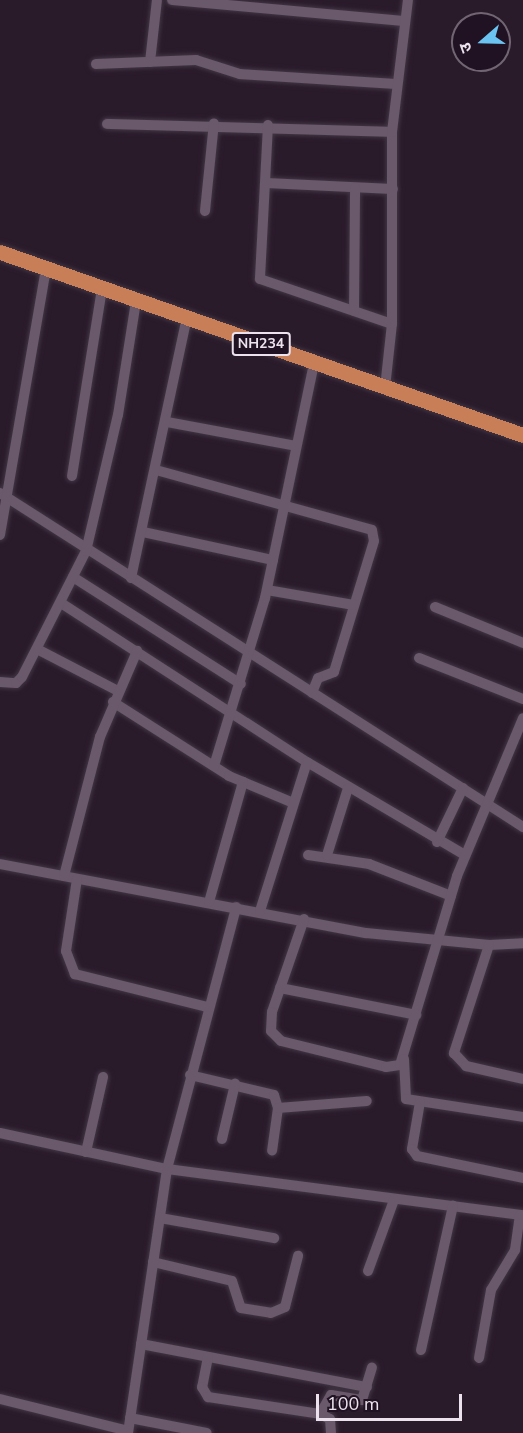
<!DOCTYPE html>
<meta charset="utf-8">
<style>
body{margin:0}
#map{position:relative;width:523px;height:1433px;overflow:hidden;background:#2a1b2b;font-family:"Nunito Sans","Noto Sans Devanagari",sans-serif}
div>[style]{position:absolute}
.roads{filter:drop-shadow(0 0 2px #423644) drop-shadow(0 0 2px #423644)}
.minor>*{height:10px;margin:-5px;padding:0 5px;transform-origin:5px;border-radius:5px;background:#6a586b}
.highway>*{height:15px;margin:-7.5px;padding:0 7.5px;transform-origin:7.5px;border-radius:7.5px;background:#c87f58}
span{translate:-50% -50%;white-space:nowrap;text-align:center;line-height:1.15;-webkit-text-stroke:6px #201222;paint-order:stroke}
.shield-label span{padding:2px 4px;background:#201222;border:2px solid;border-radius:4px;-webkit-text-stroke-width:0}
.shield-label{font-size:14px;color:#ece2ed;font-weight:700}
.north{position:absolute;left:451px;top:12px;width:60px;height:60px;box-sizing:border-box;background:#201222;border:2px solid #726573;border-radius:50%;rotate:250deg;font-size:16px;font-weight:700;line-height:24px;text-align:center;color:#ece2ed}
.north::after{content:'';display:block;margin:auto;width:21px;height:27px;background:#6ac3f1;clip-path:polygon(50% 0,100% 100%,50% 72%,0 100%)}
.scale{position:absolute;left:316px;top:1394px;width:146px;height:27px;box-sizing:border-box;border:3px solid #ece2ed;border-top:0;padding-left:8px;font-size:18px;line-height:21px;white-space:nowrap;color:#ece2ed;-webkit-text-stroke:4px #201222;paint-order:stroke}
</style>
<div id="map">
<div class="roads">
<div class="minor">
<div style="left:172px;top:0;width:233px;rotate:5.2deg"></div>
<div style="left:150px;top:62px;width:62px;rotate:-83.6deg"></div>
<div style="left:96px;top:64px;width:100px;rotate:-2.3deg"></div>
<div style="left:196px;top:60px;width:46px;rotate:17.7deg"></div>
<div style="left:240px;top:74px;width:155px;rotate:3.7deg"></div>
<div style="left:107px;top:124px;width:285px;rotate:1.6deg"></div>
<div style="left:268px;top:125px;width:154px;rotate:93deg"></div>
<div style="left:260px;top:279px;width:139px;rotate:18.8deg"></div>
<div style="left:266px;top:183px;width:127px;rotate:2.7deg"></div>
<div style="left:205px;top:211px;width:88px;rotate:-84.2deg"></div>
<div style="left:354px;top:311px;width:123px;rotate:-89.5deg"></div>
<div style="left:385px;top:388px;width:64px;rotate:-83.8deg"></div>
<div style="left:392px;top:324px;width:192px;rotate:-90deg"></div>
<div style="left:392px;top:132px;width:133px;rotate:-83.1deg"></div>
<div style="left:167px;top:422px;width:131px;rotate:10.5deg"></div>
<div style="left:156px;top:470px;width:224px;rotate:15.5deg"></div>
<div style="left:372px;top:530px;width:11px;rotate:80deg"></div>
<div style="left:374px;top:541px;width:137px;rotate:107deg"></div>
<div style="left:334px;top:672px;width:17px;rotate:159deg"></div>
<div style="left:318px;top:678px;width:16px;rotate:112deg"></div>
<div style="left:72px;top:476px;width:189px;rotate:-80.9deg"></div>
<div style="left:0;top:493px;width:621px;rotate:32.56deg"></div>
<div style="left:143px;top:532px;width:133px;rotate:12.2deg"></div>
<div style="left:0;top:535px;width:270px;rotate:-80.2deg"></div>
<div style="left:73px;top:577px;width:199px;rotate:32.5deg"></div>
<div style="left:131px;top:578px;width:267px;rotate:-77.9deg"></div>
<div style="left:267px;top:590px;width:88px;rotate:9.8deg"></div>
<div style="left:61px;top:603px;width:293px;rotate:32.9deg"></div>
<div style="left:307px;top:762px;width:183px;rotate:30.5deg"></div>
<div style="left:435px;top:607px;width:95px;rotate:22.2deg"></div>
<div style="left:37px;top:649px;width:91px;rotate:27.4deg"></div>
<div style="left:419px;top:658px;width:112px;rotate:21.5deg"></div>
<div style="left:0;top:682px;width:16px;rotate:4deg"></div>
<div style="left:16px;top:683px;width:8px;rotate:-45deg"></div>
<div style="left:22px;top:677px;width:141px;rotate:-63.1deg"></div>
<div style="left:86px;top:551px;width:140px;rotate:-76.8deg"></div>
<div style="left:118px;top:415px;width:115px;rotate:-81deg"></div>
<div style="left:113px;top:702px;width:138px;rotate:32.5deg"></div>
<div style="left:229px;top:776px;width:67px;rotate:22.8deg"></div>
<div style="left:214px;top:766px;width:176px;rotate:-73.1deg"></div>
<div style="left:265px;top:598px;width:240px;rotate:-78.2deg"></div>
<div style="left:437px;top:842px;width:60px;rotate:-64.3deg"></div>
<div style="left:308px;top:855px;width:62px;rotate:8.4deg"></div>
<div style="left:369px;top:864px;width:88px;rotate:21.3deg"></div>
<div style="left:327px;top:855px;width:70px;rotate:-72.6deg"></div>
<div style="left:0;top:864px;width:372px;rotate:10.7deg"></div>
<div style="left:366px;top:933px;width:124px;rotate:5.6deg"></div>
<div style="left:489px;top:945px;width:34px;rotate:-3deg"></div>
<div style="left:64px;top:876px;width:144px;rotate:-75.5deg"></div>
<div style="left:100px;top:737px;width:94px;rotate:-66.7deg"></div>
<div style="left:77px;top:879px;width:73px;rotate:98.7deg"></div>
<div style="left:66px;top:951px;width:25px;rotate:69deg"></div>
<div style="left:75px;top:974px;width:136px;rotate:14deg"></div>
<div style="left:209px;top:902px;width:125px;rotate:-74.2deg"></div>
<div style="left:260px;top:911px;width:156px;rotate:-72.5deg"></div>
<div style="left:304px;top:919px;width:98px;rotate:109deg"></div>
<div style="left:272px;top:1012px;width:19px;rotate:93deg"></div>
<div style="left:271px;top:1031px;width:14px;rotate:45deg"></div>
<div style="left:281px;top:1041px;width:108px;rotate:13.9deg"></div>
<div style="left:386px;top:1067px;width:14px;rotate:-8deg"></div>
<div style="left:400px;top:1065px;width:197px;rotate:-73.2deg"></div>
<div style="left:457px;top:876px;width:171px;rotate:-67.3deg"></div>
<div style="left:489px;top:945px;width:114px;rotate:108deg"></div>
<div style="left:454px;top:1053px;width:18px;rotate:47deg"></div>
<div style="left:466px;top:1066px;width:58px;rotate:12.8deg"></div>
<div style="left:280px;top:988px;width:139px;rotate:11.2deg"></div>
<div style="left:404px;top:1059px;width:40px;rotate:87.1deg"></div>
<div style="left:406px;top:1099px;width:118px;rotate:8.7deg"></div>
<div style="left:190px;top:1075px;width:86px;rotate:13.4deg"></div>
<div style="left:274px;top:1095px;width:14px;rotate:73deg"></div>
<div style="left:278px;top:1108px;width:43px;rotate:97.9deg"></div>
<div style="left:420px;top:1102px;width:48px;rotate:99.7deg"></div>
<div style="left:412px;top:1149px;width:9px;rotate:54deg"></div>
<div style="left:417px;top:1156px;width:108px;rotate:11.7deg"></div>
<div style="left:278px;top:1108px;width:89px;rotate:-4.5deg"></div>
<div style="left:0;top:1133px;width:171px;rotate:12.2deg"></div>
<div style="left:167px;top:1169px;width:359px;rotate:7.4deg"></div>
<div style="left:222px;top:1139px;width:57px;rotate:-76.7deg"></div>
<div style="left:86px;top:1152px;width:77px;rotate:-77.2deg"></div>
<div style="left:160px;top:1218px;width:116px;rotate:10deg"></div>
<div style="left:153px;top:1262px;width:81px;rotate:13.5deg"></div>
<div style="left:232px;top:1281px;width:28px;rotate:72deg"></div>
<div style="left:241px;top:1308px;width:30px;rotate:9deg"></div>
<div style="left:271px;top:1313px;width:15px;rotate:-23deg"></div>
<div style="left:285px;top:1307px;width:53px;rotate:-75.7deg"></div>
<div style="left:368px;top:1271px;width:76px;rotate:-69.9deg"></div>
<div style="left:141px;top:1344px;width:230px;rotate:10.8deg"></div>
<div style="left:421px;top:1350px;width:148px;rotate:-77.5deg"></div>
<div style="left:208px;top:1357px;width:31px;rotate:101deg"></div>
<div style="left:202px;top:1387px;width:12px;rotate:59deg"></div>
<div style="left:208px;top:1397px;width:113px;rotate:8.6deg"></div>
<div style="left:320px;top:1414px;width:11px;rotate:27deg"></div>
<div style="left:330px;top:1419px;width:14px;rotate:86deg"></div>
<div style="left:479px;top:1358px;width:69px;rotate:-80deg"></div>
<div style="left:491px;top:1290px;width:47px;rotate:-59deg"></div>
<div style="left:515px;top:1250px;width:35px;rotate:-82deg"></div>
<div style="left:0;top:1399px;width:132px;rotate:14deg"></div>
<div style="left:320px;top:1414px;width:22px;rotate:-60deg"></div>
<div style="left:331px;top:1395px;width:31px;rotate:9deg"></div>
<div style="left:362px;top:1400px;width:34px;rotate:-73deg"></div>
<div style="left:130px;top:1418px;width:78px;rotate:11deg"></div>
<div style="left:128px;top:1433px;width:267px;rotate:-81.6deg"></div>
<div style="left:167px;top:1169px;width:271px;rotate:-75.2deg"></div>
</div>
<div class="highway">
<div style="left:0;top:252px;width:554px;rotate:19.29deg"></div>
</div>
</div>
<div class="shield-label">
<span style="left:261px;top:344px">NH234</span>
</div>
<div class="north">उ</div>
<div class="scale">100 m</div>
</div>
